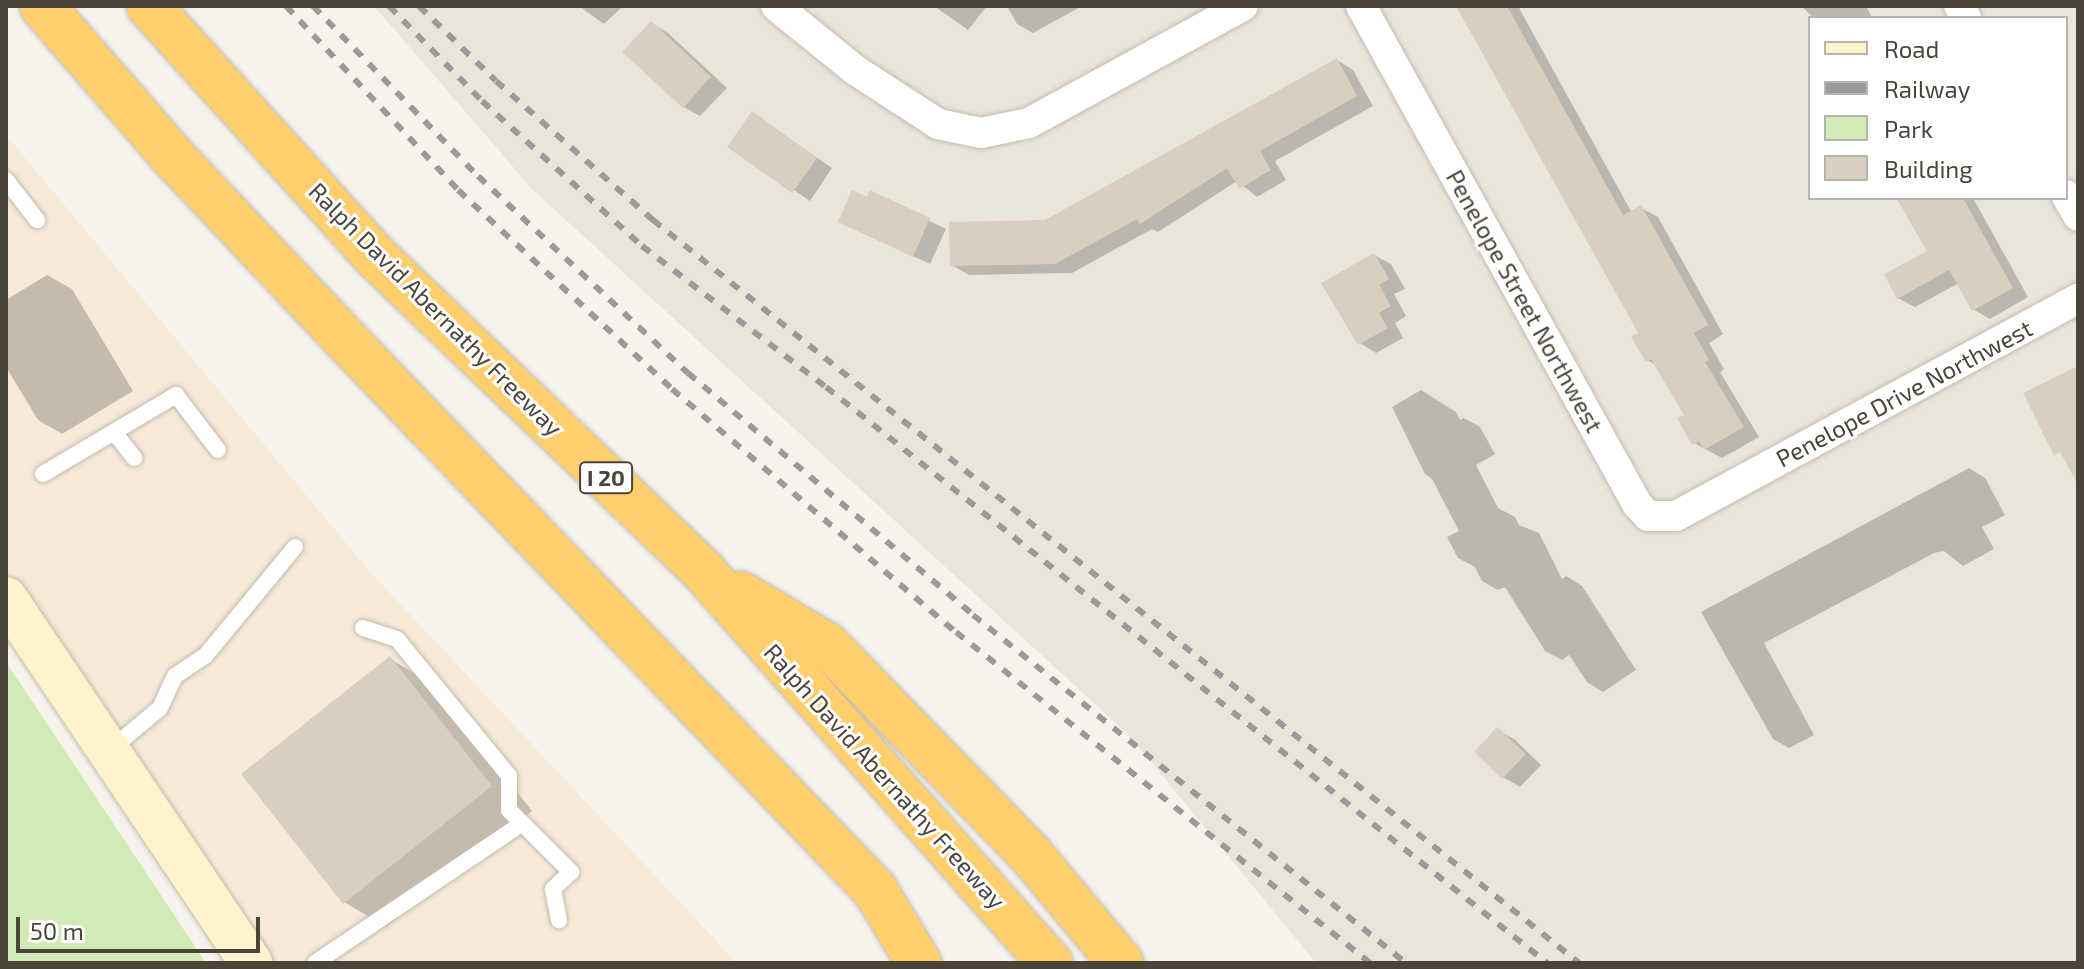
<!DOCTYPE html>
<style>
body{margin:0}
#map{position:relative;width:2084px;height:969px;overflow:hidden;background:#f6f3ec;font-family:"Exo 2",sans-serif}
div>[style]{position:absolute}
.residential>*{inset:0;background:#eae5da}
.commercial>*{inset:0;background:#f7ead8}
.green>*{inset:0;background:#d2eab5}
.shadow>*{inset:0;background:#0003}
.building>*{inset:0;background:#d8cfc1}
.roads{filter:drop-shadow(0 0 2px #c2bbae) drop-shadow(0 0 2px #c2bbae)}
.service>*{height:16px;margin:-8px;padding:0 8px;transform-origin:8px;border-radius:8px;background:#fff}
.minor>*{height:30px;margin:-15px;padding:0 15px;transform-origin:15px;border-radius:15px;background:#fff}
.secondary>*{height:42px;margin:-21px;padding:0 21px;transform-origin:21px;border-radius:21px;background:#fff3cd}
.motorway>*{height:44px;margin:-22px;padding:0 22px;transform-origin:22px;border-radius:22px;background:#ffcf6e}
.rail>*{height:6px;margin-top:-3px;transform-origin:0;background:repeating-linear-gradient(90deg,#9a9a9a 0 10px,transparent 0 20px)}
span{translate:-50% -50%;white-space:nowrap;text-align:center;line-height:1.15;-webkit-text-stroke:6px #fff;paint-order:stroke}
.shield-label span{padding:2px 6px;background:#fff;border:2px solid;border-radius:6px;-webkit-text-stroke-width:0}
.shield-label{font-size:22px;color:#4b4439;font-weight:700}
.street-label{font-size:24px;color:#4b4439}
.frame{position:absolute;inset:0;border:8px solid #4b4439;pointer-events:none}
.legend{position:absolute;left:1808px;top:16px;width:260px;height:184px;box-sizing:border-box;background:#fff;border:2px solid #b7b4b0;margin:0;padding:10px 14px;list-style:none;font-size:24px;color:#4b4439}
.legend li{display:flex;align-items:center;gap:16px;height:40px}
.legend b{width:40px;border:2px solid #b7b4b0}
.scale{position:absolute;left:16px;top:917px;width:244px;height:36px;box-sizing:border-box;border:4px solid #4b4439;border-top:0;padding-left:10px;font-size:24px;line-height:28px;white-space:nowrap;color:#4b4439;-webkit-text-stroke:6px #fff;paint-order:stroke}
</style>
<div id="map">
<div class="residential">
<div style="clip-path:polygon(evenodd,374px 6px,2078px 6px,2078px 963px,1316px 963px,1129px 735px,532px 189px,374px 6px,1810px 18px,2066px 18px,2066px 198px,1810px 198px,1810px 18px)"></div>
</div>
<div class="commercial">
<div style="clip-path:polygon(6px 135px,371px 573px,737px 963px,243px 963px,6px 606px)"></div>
</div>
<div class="green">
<div style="clip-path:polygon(6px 662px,206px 963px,6px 963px)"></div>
</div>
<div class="shadow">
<div style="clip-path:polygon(579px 6px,623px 6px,604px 24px)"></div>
<div style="clip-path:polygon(934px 6px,987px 6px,968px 30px)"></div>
<div style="clip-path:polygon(1007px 6px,1082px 6px,1033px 33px,1017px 24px)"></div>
<div style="clip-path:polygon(1459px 6px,1518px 6px,1632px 213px,1641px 208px,1658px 217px,1723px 334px,1709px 343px,1724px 369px,1720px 372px,1759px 437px,1722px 458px,1694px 443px,1686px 415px,1658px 366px,1647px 360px,1641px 334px)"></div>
<div style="clip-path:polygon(1801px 6px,1866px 6px,1872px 18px,1814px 18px)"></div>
<div style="clip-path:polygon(651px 23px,668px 33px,727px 88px,700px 116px,684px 107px)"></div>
<div style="clip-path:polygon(1337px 60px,1353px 70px,1373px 106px,1275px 161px,1286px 180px,1257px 197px,1237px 181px,1158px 232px,1152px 229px,1072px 273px,969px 275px,952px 265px,1046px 222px)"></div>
<div style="clip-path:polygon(768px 124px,832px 168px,810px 201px,730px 146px)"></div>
<div style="clip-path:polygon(871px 193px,946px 229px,930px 264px,840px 222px)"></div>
<div style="clip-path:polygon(1899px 198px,1973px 198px,2028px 297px,1990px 319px,1973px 309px,1959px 283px,1915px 307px,1898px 298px,1930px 252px)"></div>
<div style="clip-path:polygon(1374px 255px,1391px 264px,1405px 289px,1394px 294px,1406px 316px,1395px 323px,1403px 338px,1376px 353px,1360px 343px)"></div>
<div style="clip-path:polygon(47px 275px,72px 289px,133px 391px,62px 434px,38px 420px,6px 367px,6px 300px)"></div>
<div style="clip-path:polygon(1421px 390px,1456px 412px,1460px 420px,1464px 418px,1480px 427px,1495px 454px,1476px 465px,1498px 508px,1515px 517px,1519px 525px,1539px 533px,1562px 579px,1566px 576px,1582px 586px,1636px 670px,1603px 692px,1587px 682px,1569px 655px,1562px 660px,1545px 651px,1505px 587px,1498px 590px,1482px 581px,1475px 567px,1458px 558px,1447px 537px,1459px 531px,1432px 479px,1425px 474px,1392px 407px)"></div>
<div style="clip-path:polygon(1969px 468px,1985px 478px,2005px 515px,1982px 527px,1994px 549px,1963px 566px,1944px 551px,1934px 553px,1764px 643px,1814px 735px,1789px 748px,1773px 739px,1701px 612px)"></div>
<div style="clip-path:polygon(390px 659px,431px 683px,532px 811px,386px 927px,344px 902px)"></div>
<div style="clip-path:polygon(1497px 730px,1514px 739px,1541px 765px,1520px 787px,1503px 777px)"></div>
</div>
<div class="building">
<div style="clip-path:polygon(1456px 6px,1507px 6px,1623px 215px,1641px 205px,1708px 325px,1694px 333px,1709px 360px,1705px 362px,1744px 427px,1704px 450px,1699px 441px,1692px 445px,1677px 418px,1684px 415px,1651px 359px,1646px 362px,1631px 337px,1638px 333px)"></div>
<div style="clip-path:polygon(651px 21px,711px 77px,683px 108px,622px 52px)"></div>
<div style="clip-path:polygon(1337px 58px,1357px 96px,1260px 151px,1271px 170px,1239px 189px,1227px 168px,1140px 224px,1137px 219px,1055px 264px,950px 266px,949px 222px,1045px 220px)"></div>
<div style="clip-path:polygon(752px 111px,817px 158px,792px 193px,727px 147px)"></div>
<div style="clip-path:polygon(852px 190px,867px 197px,870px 190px,930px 218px,913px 257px,838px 222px)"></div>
<div style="clip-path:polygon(1896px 198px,1963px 198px,2013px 288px,1972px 311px,1949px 270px,1897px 299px,1884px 274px,1927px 251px)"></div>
<div style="clip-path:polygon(1374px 253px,1389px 279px,1379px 285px,1391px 306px,1379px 313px,1388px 328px,1358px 345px,1321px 283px)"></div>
<div style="clip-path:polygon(2078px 366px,2078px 485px,2060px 452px,2054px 456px,2023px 393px)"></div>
<div style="clip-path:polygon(390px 656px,492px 786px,343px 904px,241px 774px)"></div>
<div style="clip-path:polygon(1497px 727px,1526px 754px,1502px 779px,1474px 752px)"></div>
</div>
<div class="roads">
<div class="service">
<div style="left:6px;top:180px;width:51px;rotate:52.2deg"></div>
<div style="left:114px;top:432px;width:33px;rotate:52deg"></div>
<div style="left:43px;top:474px;width:155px;rotate:-30.7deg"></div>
<div style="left:176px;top:395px;width:69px;rotate:52.6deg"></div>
<div style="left:363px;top:628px;width:36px;rotate:18deg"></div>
<div style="left:397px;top:639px;width:177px;rotate:50.7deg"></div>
<div style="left:509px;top:776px;width:34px;rotate:90deg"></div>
<div style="left:509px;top:810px;width:88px;rotate:45deg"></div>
<div style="left:571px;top:872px;width:25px;rotate:137deg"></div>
<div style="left:553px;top:889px;width:32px;rotate:79deg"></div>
<div style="left:110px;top:750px;width:65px;rotate:-40deg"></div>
<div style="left:160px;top:708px;width:35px;rotate:-65deg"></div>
<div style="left:175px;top:676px;width:37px;rotate:-34deg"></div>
<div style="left:206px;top:655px;width:140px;rotate:-50.5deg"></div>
<div style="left:315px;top:963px;width:249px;rotate:-34deg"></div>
</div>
<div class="minor">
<div style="left:776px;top:6px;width:102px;rotate:39deg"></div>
<div style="left:855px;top:70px;width:99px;rotate:33deg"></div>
<div style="left:938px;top:124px;width:44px;rotate:11.8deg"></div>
<div style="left:981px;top:133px;width:49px;rotate:-11.8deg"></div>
<div style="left:1029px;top:123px;width:244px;rotate:-28.7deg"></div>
<div style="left:1361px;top:6px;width:569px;rotate:61deg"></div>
<div style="left:1637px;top:504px;width:16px;rotate:47deg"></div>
<div style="left:1648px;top:516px;width:28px"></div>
<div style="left:1676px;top:516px;width:457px;rotate:-28.4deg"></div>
<div style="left:1959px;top:6px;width:14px;rotate:60deg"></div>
<div style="left:2066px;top:195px;width:24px;rotate:60deg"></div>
</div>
<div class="secondary">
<div style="left:6px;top:598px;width:440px;rotate:56.1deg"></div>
</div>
<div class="motorway">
<div style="left:42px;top:6px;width:201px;rotate:49deg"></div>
<div style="left:174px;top:158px;width:250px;rotate:46.6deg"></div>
<div style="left:346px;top:340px;width:763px;rotate:46.11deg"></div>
<div style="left:875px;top:890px;width:85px;rotate:58.9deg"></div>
<div style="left:149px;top:6px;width:340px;rotate:47.9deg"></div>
<div style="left:377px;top:258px;width:455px;rotate:43.8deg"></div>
<div style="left:705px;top:573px;width:521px;rotate:48.5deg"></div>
<div style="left:741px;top:594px;width:100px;rotate:30.7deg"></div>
<div style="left:827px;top:645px;width:293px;rotate:45.8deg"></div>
<div style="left:1031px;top:855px;width:141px;rotate:50.2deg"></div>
</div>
</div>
<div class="rail">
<div style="left:286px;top:6px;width:252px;rotate:46.9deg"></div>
<div style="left:458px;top:190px;width:292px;rotate:42.9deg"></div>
<div style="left:672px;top:389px;width:374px;rotate:40.6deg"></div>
<div style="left:956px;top:632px;width:530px;rotate:38.64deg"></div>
<div style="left:313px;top:6px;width:237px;rotate:45.9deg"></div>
<div style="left:478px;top:176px;width:288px;rotate:43.2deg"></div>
<div style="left:688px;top:373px;width:374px;rotate:40.3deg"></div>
<div style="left:973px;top:615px;width:556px;rotate:38.79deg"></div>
<div style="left:389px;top:6px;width:133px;rotate:45.6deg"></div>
<div style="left:482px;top:101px;width:216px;rotate:42.2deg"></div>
<div style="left:642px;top:246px;width:232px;rotate:37.5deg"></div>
<div style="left:826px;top:387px;width:923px;rotate:38.62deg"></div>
<div style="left:419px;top:6px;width:107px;rotate:44.2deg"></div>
<div style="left:496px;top:81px;width:210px;rotate:41.5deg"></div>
<div style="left:653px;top:220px;width:1187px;rotate:38.74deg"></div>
</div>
<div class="shield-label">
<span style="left:606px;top:478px">I 20</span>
</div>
<div class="street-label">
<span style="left:1525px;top:301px;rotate:61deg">Penelope Street Northwest</span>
<span style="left:436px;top:309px;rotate:45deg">Ralph David Abernathy Freeway</span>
<span style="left:1904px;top:393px;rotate:-28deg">Penelope Drive Northwest</span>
<span style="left:885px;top:776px;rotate:48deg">Ralph David Abernathy Freeway</span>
</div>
<div class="frame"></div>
<ul class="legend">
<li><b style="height:10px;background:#fff3cd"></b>Road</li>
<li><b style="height:10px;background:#9a9a9a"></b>Railway</li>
<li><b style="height:22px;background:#d2eab5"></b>Park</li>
<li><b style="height:22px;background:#d8cfc1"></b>Building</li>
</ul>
<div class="scale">50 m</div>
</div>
